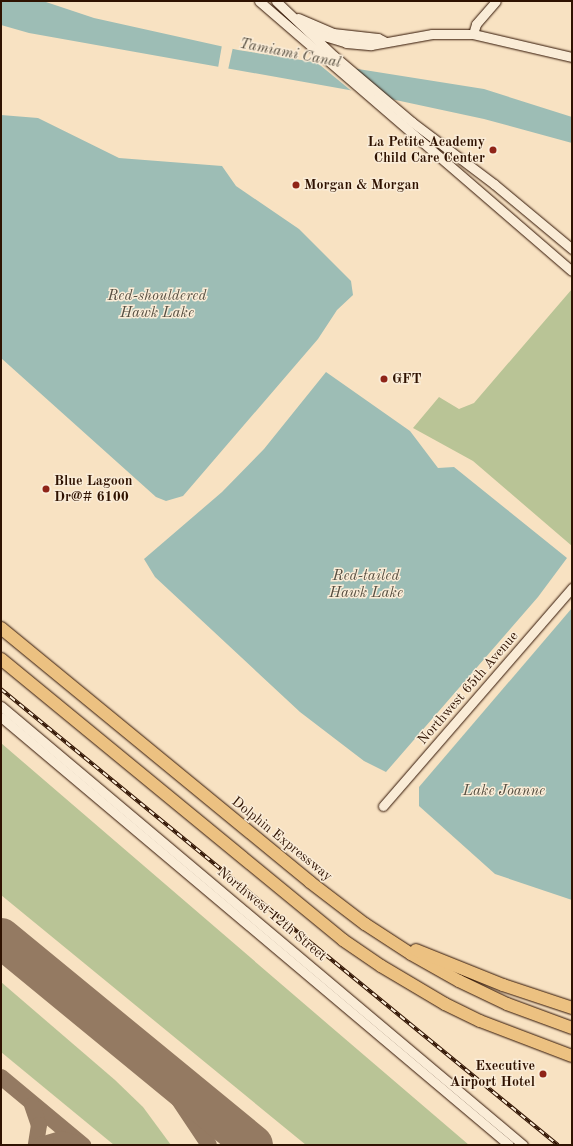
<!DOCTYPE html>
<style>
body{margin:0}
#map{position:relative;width:573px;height:1146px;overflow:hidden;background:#f8e2c2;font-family:"Old Standard TT",serif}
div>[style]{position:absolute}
.green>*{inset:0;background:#b9c496}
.water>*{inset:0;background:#9dbdb5}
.pier>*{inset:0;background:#f8e2c2}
.taxiway>*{height:16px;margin:-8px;padding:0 8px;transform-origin:8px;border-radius:8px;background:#947a62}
.runway>*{height:40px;margin:-20px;padding:0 20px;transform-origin:20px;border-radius:20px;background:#947a62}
.roads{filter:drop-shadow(0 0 1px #2f1201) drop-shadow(0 0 1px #2f1201)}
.secondary>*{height:9px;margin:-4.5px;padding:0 4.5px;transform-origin:4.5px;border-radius:4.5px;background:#faecd7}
.highway>*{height:12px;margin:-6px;padding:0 6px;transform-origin:6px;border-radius:6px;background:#ecc181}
.rail>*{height:3.5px;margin-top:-1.75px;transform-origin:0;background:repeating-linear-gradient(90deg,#faecd7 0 6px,#2f1201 0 12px);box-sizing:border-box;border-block:1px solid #2f1201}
.dots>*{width:11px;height:11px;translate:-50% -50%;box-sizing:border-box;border:2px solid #faecd7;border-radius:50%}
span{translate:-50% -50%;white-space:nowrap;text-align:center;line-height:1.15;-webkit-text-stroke:3px #faecd7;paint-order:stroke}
.poi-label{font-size:14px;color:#2f1201;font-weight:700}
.right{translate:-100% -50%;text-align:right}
.left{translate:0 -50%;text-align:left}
.street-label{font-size:14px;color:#2f1201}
.water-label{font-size:15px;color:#564e40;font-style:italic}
.frame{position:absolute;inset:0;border:2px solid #2f1201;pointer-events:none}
</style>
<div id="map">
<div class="green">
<div style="clip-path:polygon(572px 289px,572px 546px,473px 461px,413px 428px,439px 397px,459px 409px,474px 403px)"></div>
<div style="clip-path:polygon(1px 743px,330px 1026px,469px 1145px,306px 1145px,1px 895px)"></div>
<div style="clip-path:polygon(1px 982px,115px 1080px,143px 1107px,171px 1145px,114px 1145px,1px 1052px)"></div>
</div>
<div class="water">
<div style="clip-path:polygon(1px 1px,43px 1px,94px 18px,238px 50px,484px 89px,572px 117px,572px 143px,484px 119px,349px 90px,29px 33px,1px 25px)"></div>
<div style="clip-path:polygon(1px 115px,38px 118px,119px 158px,222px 166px,236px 186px,299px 229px,351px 281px,353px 295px,337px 310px,318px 339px,183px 496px,166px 501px,156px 497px,1px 358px)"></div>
<div style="clip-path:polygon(326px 372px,410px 431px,438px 468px,454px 467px,567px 558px,538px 597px,386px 772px,364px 761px,300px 712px,155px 577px,144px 559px,222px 492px,264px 449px)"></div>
<div style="clip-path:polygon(572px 608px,572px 900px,495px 874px,419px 806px,419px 787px)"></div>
</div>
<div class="pier">
<div style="clip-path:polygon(222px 45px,233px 47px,228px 70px,218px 68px)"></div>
<div style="clip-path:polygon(315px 61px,335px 63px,394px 102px,354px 93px)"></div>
</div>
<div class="taxiway">
<div style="left:75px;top:999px;width:138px;rotate:43.5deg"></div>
<div style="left:175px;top:1094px;width:61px;rotate:56.3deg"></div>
<div style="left:1px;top:1077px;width:107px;rotate:39.7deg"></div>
<div style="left:32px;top:1105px;width:21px;rotate:71deg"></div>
<div style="left:39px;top:1125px;width:20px;rotate:99deg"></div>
<div style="left:41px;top:1145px;width:21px;rotate:-17deg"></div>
<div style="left:61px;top:1139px;width:19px;rotate:16deg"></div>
</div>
<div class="runway">
<div style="left:1px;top:938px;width:326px;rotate:39.4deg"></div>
</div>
<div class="roads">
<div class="secondary">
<div style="left:259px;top:1px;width:413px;rotate:40.8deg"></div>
<div style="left:276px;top:1px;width:80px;rotate:43.5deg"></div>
<div style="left:334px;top:56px;width:102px;rotate:40.2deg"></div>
<div style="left:412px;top:122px;width:103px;rotate:37.1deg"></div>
<div style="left:494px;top:184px;width:102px;rotate:39.8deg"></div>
<div style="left:298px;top:18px;width:38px;rotate:23deg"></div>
<div style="left:333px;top:33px;width:45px;rotate:6.3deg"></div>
<div style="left:378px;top:38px;width:7px;rotate:27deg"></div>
<div style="left:311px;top:32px;width:37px;rotate:17deg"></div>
<div style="left:346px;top:43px;width:25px;rotate:5deg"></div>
<div style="left:371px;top:45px;width:62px;rotate:-10.2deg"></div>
<div style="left:432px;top:34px;width:41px"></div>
<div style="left:473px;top:34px;width:102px;rotate:13.1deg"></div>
<div style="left:473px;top:34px;width:10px;rotate:-73deg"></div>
<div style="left:476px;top:24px;width:30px;rotate:-49deg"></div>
<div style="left:1px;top:706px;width:682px;rotate:40.06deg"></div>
<div style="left:1px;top:717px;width:664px;rotate:40.11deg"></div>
<div style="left:383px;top:806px;width:289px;rotate:-49.1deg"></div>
</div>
<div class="highway">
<div style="left:1px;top:628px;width:400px;rotate:39.4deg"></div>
<div style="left:310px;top:882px;width:69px;rotate:37.4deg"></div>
<div style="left:365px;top:924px;width:55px;rotate:33.1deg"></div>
<div style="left:411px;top:954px;width:55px;rotate:29.4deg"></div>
<div style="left:459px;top:981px;width:53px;rotate:25.6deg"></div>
<div style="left:507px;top:1004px;width:69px;rotate:20.3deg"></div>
<div style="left:1px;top:659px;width:443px;rotate:39.4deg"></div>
<div style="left:343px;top:940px;width:46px;rotate:34.4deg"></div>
<div style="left:381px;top:966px;width:74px;rotate:30.7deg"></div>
<div style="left:445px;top:1004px;width:39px;rotate:26deg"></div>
<div style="left:480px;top:1021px;width:98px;rotate:20.8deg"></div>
<div style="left:416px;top:950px;width:94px;rotate:21.9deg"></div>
<div style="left:503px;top:985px;width:73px;rotate:18.4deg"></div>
</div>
</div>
<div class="rail">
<div style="left:1px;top:689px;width:720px;rotate:39.31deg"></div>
</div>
<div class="dots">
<div style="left:493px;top:150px;background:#8f2418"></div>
<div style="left:296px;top:185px;background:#8f2418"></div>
<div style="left:384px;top:379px;background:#8f2418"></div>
<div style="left:46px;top:489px;background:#8f2418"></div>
<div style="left:543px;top:1074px;background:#8f2418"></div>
</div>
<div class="poi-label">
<span class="right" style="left:485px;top:150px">La Petite Academy<br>Child Care Center</span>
<span class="left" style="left:304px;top:185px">Morgan &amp; Morgan</span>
<span class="left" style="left:392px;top:379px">GFT</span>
<span class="left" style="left:54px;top:489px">Blue Lagoon<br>Dr@# 6100</span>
<span class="right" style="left:535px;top:1074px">Executive<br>Airport Hotel</span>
</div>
<div class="street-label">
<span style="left:468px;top:688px;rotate:-49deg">Northwest 65th Avenue</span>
<span style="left:282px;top:839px;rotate:39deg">Dolphin Expressway</span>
<span style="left:272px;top:914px;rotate:40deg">Northwest 12th Street</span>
</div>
<div class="water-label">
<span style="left:290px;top:54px;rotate:11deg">Tamiami Canal</span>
<span style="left:157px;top:305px">Red-shouldered<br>Hawk Lake</span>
<span style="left:366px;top:585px">Red-tailed<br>Hawk Lake</span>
<span style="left:504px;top:792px">Lake Joanne</span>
</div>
<div class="frame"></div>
</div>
